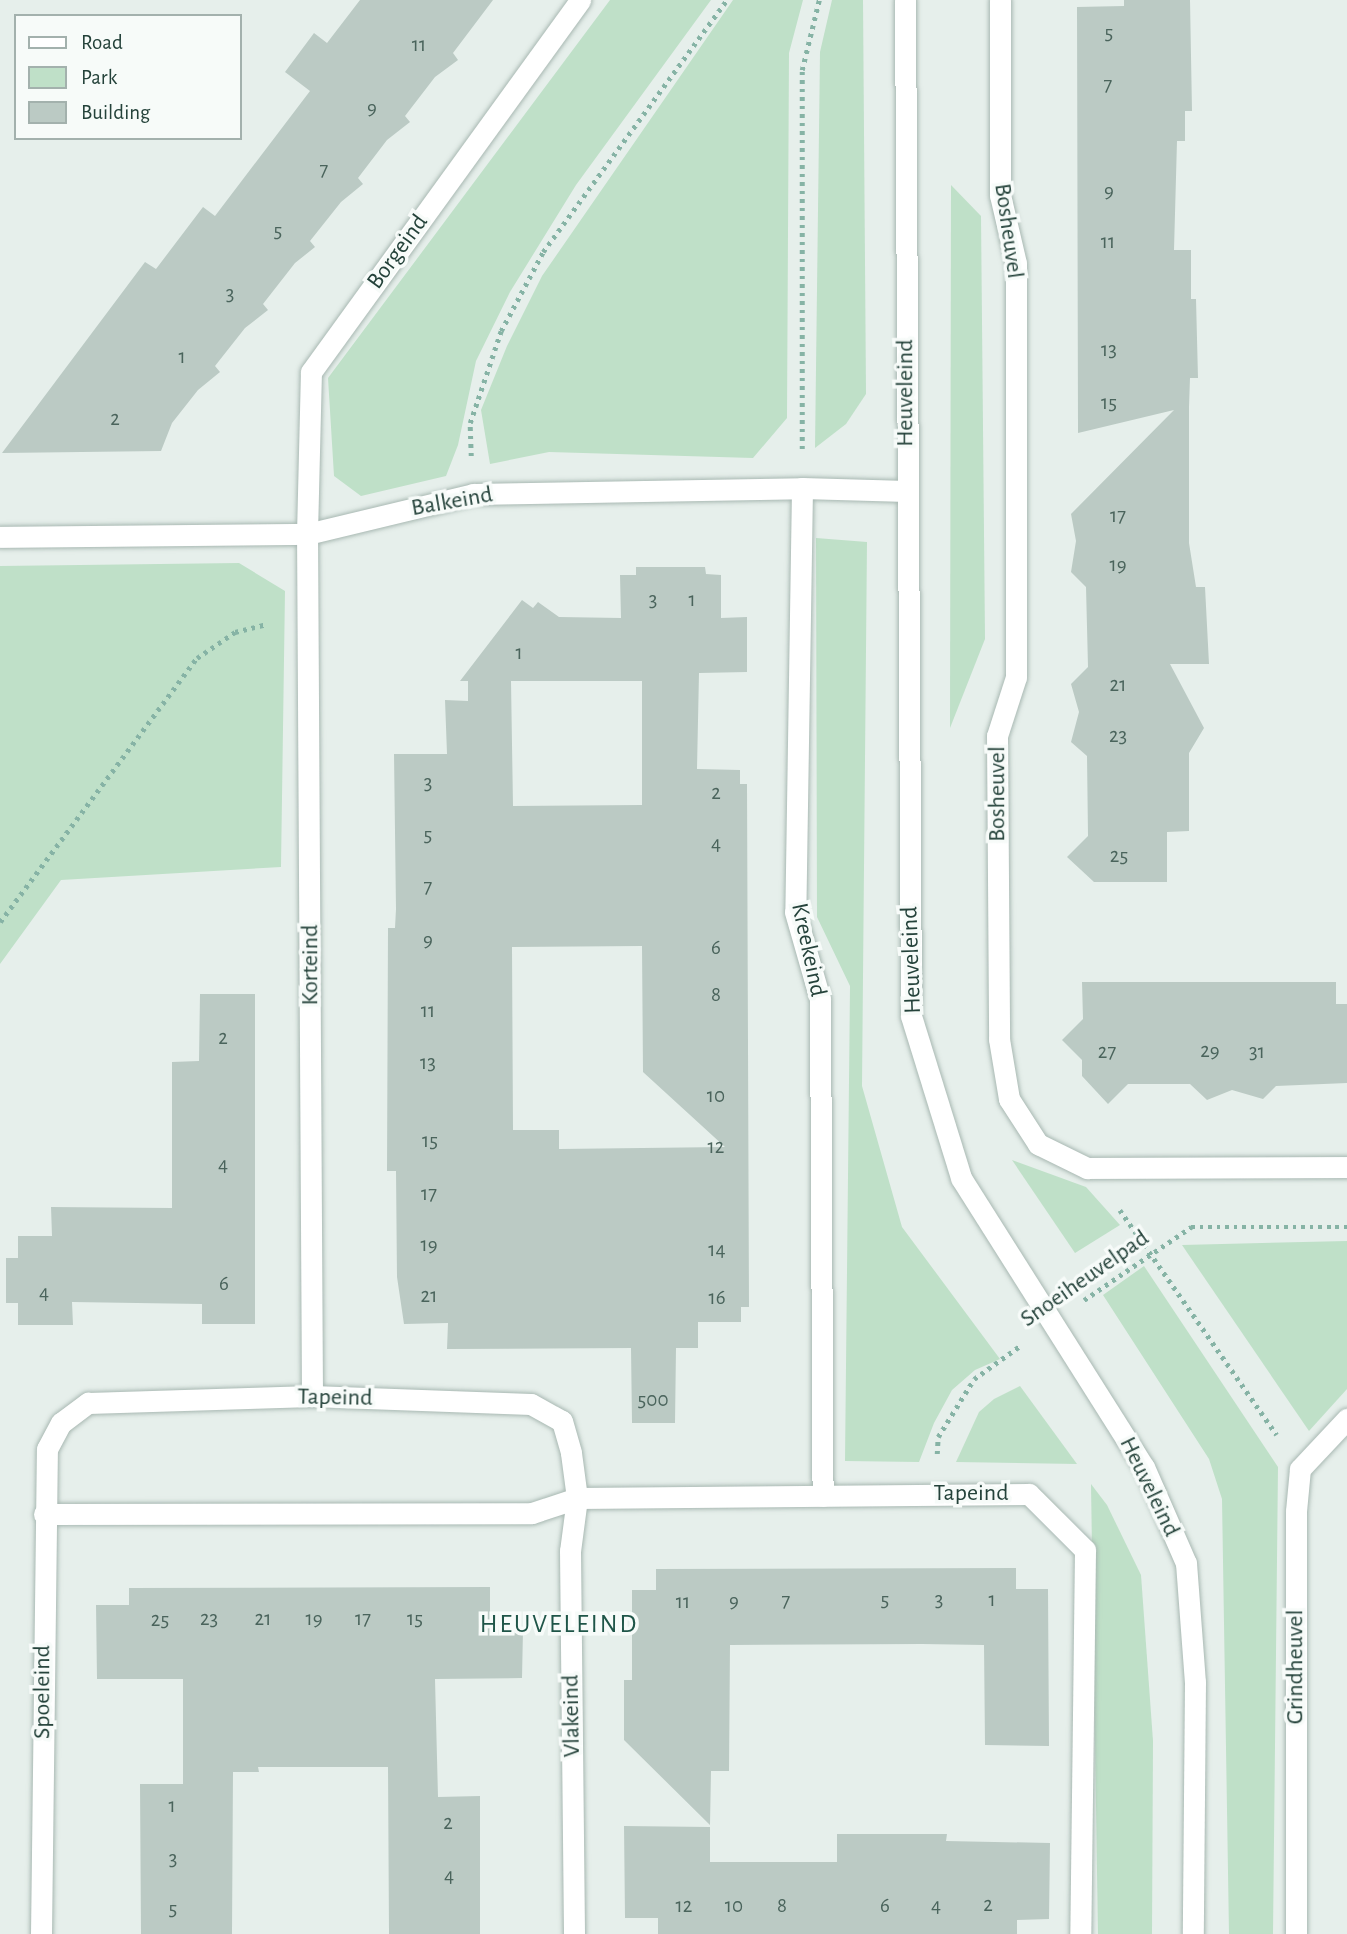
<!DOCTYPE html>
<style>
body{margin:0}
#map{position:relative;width:1347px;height:1934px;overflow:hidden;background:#e6efeb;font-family:"Alegreya Sans",sans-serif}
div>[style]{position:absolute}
.green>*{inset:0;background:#bfe0c8}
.building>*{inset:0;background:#bbcac4}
.path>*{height:4.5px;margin-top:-2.25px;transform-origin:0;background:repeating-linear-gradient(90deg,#86b3a5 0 3.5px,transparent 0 8.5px)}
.roads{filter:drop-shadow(0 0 2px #a8b8b2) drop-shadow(0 0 2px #a8b8b2)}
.street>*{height:21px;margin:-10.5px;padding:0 10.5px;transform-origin:10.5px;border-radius:10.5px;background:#fff}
.secondary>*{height:21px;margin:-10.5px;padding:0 10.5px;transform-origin:10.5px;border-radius:10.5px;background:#fff}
span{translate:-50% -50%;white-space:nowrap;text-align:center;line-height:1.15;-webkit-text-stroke:7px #f7fbf9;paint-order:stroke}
.number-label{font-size:21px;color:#4a645c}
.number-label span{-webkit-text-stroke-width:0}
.street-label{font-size:24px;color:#24423a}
.neighbourhood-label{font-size:26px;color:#1f5548;letter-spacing:2px}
.legend{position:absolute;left:14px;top:14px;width:228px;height:126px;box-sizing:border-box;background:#f7fbf9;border:2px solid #a3b1ad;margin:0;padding:9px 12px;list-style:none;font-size:21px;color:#24423a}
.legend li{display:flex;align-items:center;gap:14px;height:35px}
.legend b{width:35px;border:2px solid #a3b1ad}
</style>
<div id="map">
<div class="green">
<div style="clip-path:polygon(610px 0,711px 0,576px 185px,510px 292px,476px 361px,458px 445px,446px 476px,361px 496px,334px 476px,328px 378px)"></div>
<div style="clip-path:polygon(733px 0,803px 0,789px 53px,787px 418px,753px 458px,549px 452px,490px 464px,481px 410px,507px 346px,542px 276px)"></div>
<div style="clip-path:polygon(832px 0,863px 0,866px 394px,846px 424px,815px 448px,820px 52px)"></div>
<div style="clip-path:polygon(951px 185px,981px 216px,985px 639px,950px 728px)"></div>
<div style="clip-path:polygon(816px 538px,867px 542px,862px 1086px,902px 1227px,1000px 1359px,975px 1370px,952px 1390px,934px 1423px,919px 1462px,845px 1461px,850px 986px,817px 917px)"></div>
<div style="clip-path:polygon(239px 563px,285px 591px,281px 867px,61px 880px,0 964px,0 566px)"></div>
<div style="clip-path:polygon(1012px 1160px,1086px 1187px,1120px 1225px,1075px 1253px)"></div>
<div style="clip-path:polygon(1347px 1241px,1347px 1389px,1309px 1431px,1182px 1245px)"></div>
<div style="clip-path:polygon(1144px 1266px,1278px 1467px,1273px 1934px,1229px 1934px,1222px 1499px,1209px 1459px,1103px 1295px)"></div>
<div style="clip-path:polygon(1020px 1386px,1077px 1464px,956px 1462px,979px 1412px,994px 1399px)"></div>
<div style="clip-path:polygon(1091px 1484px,1107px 1505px,1141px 1575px,1153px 1741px,1152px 1934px,1098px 1934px)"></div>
</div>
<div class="building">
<div style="clip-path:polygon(360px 0,493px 0,453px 53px,458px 60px,435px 77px,405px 116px,410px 122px,387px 140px,358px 178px,363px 184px,341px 202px,310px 241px,315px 247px,295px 263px,263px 304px,268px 310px,245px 328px,215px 366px,220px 372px,198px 390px,172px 423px,161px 451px,2px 453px,145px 262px,156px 269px,203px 207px,215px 216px,310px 91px,285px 72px,314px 33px,327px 43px)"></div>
<div style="clip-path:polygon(1124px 0,1190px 0,1192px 111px,1185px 111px,1185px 141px,1177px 141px,1174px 250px,1191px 250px,1191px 299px,1196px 299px,1198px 378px,1190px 378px,1189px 407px,1189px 543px,1196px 587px,1205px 587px,1209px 664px,1170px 664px,1204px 728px,1189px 753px,1189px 831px,1167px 832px,1167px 882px,1094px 882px,1067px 857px,1088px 836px,1087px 756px,1071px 742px,1079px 712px,1071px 684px,1088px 667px,1086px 587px,1071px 572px,1076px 541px,1071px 514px,1174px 410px,1078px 433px,1077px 7px,1124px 6px)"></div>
<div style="clip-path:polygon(evenodd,636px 567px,705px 567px,706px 574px,721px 575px,721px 618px,747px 617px,747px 672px,699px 673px,697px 769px,740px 770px,740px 784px,747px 784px,749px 1307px,741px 1307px,741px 1322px,698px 1322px,698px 1348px,676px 1348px,675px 1423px,632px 1423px,631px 1348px,447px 1349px,448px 1323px,404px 1324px,397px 1277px,396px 1171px,387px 1171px,388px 928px,395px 928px,396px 909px,394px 754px,447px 754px,445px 700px,468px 701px,468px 681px,460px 681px,522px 600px,533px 608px,538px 602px,559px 617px,621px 618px,620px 575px,636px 575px,636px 567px,511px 681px,642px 681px,642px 805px,513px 806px,511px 681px,636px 567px,642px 946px,643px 1072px,725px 1147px,559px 1149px,559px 1130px,513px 1130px,512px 947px,642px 946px)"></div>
<div style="clip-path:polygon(1082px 982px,1336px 982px,1336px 1004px,1347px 1004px,1347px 1083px,1276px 1086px,1263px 1099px,1232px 1090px,1207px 1100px,1190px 1084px,1128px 1084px,1108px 1104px,1082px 1076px,1082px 1060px,1062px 1040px,1083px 1019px)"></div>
<div style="clip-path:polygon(200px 994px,255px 994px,255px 1324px,202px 1324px,202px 1304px,72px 1302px,73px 1325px,18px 1325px,18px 1303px,6px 1303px,6px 1258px,18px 1258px,18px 1236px,52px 1236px,51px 1207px,172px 1208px,172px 1062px,199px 1061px)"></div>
<div style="clip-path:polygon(1016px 1568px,1016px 1589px,1048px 1589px,1049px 1746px,985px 1745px,984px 1645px,922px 1644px,730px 1645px,729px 1771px,711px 1771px,710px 1825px,624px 1740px,624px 1680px,632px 1680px,632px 1590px,656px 1590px,656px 1569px)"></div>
<div style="clip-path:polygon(490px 1587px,490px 1630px,523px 1630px,522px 1678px,435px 1679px,438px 1797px,480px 1796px,480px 1934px,389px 1934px,388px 1767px,258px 1767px,259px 1772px,233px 1772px,232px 1934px,141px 1934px,140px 1784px,183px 1784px,183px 1679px,97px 1679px,96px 1605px,129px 1605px,129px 1588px)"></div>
<div style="clip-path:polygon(624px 1826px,710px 1827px,710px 1862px,837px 1862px,837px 1834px,947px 1834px,946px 1841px,1050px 1843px,1049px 1919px,1017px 1920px,1017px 1934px,658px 1934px,658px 1918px,625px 1918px)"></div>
</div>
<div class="path">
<div style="left:802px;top:449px;width:379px;rotate:-90deg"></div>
<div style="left:802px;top:70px;width:72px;rotate:-76.3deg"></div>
<div style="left:471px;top:456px;width:33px;rotate:-92deg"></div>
<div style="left:470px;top:423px;width:97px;rotate:-71.4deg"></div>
<div style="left:501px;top:331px;width:89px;rotate:-62deg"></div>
<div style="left:543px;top:252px;width:312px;rotate:-53.9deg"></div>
<div style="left:0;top:922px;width:329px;rotate:-53.3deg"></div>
<div style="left:197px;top:658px;width:46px;rotate:-34.4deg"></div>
<div style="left:235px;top:632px;width:33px;rotate:-14deg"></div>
<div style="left:1120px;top:1210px;width:274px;rotate:55.1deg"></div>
<div style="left:1084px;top:1300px;width:130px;rotate:-34.3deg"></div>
<div style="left:1191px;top:1227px;width:156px"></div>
<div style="left:937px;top:1454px;width:17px;rotate:-87deg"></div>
<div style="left:938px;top:1437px;width:68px;rotate:-58.2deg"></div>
<div style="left:974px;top:1379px;width:57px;rotate:-35.7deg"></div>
</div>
<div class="roads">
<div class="street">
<div style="left:1000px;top:0;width:195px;rotate:90deg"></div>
<div style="left:1000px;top:195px;width:70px;rotate:76.8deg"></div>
<div style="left:1016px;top:263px;width:414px;rotate:90deg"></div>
<div style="left:1016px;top:677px;width:62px;rotate:107.9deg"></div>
<div style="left:997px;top:736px;width:303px;rotate:89.6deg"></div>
<div style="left:999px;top:1039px;width:61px;rotate:80.5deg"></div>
<div style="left:1009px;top:1099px;width:54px;rotate:57.2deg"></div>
<div style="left:1038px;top:1144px;width:55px;rotate:26.1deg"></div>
<div style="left:1087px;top:1168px;width:260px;rotate:-0.2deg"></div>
<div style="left:802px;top:488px;width:424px;rotate:90.9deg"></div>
<div style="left:795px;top:912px;width:91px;rotate:74deg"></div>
<div style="left:820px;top:999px;width:497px;rotate:89.7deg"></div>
<div style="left:0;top:537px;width:307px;rotate:-0.6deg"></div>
<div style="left:307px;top:534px;width:171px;rotate:-13.5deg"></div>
<div style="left:473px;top:494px;width:329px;rotate:-1deg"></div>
<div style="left:802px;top:488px;width:105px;rotate:1.6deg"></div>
<div style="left:312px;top:1396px;width:862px;rotate:-90.33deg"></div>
<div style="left:307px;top:534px;width:162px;rotate:-88.6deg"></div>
<div style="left:311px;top:372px;width:459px;rotate:-54.1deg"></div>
<div style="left:44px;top:1514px;width:488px;rotate:-0.1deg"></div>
<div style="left:532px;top:1513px;width:47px;rotate:-18.4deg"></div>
<div style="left:577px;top:1498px;width:452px;rotate:-0.5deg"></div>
<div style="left:1029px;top:1494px;width:79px;rotate:45deg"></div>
<div style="left:1085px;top:1550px;width:384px;rotate:90.7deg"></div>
<div style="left:41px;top:1934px;width:485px;rotate:-89.3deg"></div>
<div style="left:47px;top:1449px;width:30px;rotate:-62deg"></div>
<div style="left:61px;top:1423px;width:34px;rotate:-37deg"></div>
<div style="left:88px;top:1403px;width:224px;rotate:-1.8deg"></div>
<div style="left:312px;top:1396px;width:219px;rotate:2.1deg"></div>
<div style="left:531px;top:1404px;width:35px;rotate:29deg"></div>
<div style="left:562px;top:1421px;width:33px;rotate:74deg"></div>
<div style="left:571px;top:1453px;width:45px;rotate:82.4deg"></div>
<div style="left:577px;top:1498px;width:53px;rotate:97.5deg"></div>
<div style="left:570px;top:1551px;width:383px;rotate:89.4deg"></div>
<div style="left:1296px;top:1934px;width:423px;rotate:-90deg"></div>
<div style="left:1296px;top:1511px;width:42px;rotate:-84.6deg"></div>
<div style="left:1300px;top:1469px;width:69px;rotate:-46.8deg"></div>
</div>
<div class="secondary">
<div style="left:905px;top:0;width:1016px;rotate:89.66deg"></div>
<div style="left:911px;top:1016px;width:170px;rotate:72.8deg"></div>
<div style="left:961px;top:1178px;width:342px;rotate:57.7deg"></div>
<div style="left:1144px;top:1467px;width:105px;rotate:66.4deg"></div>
<div style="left:1186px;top:1563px;width:119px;rotate:85.7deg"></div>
<div style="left:1195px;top:1682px;width:252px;rotate:90.5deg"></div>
</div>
</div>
<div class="number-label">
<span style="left:1109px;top:33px">5</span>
<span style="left:419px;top:45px">11</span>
<span style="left:1108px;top:85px">7</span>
<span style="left:372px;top:108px">9</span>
<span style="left:324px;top:170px">7</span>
<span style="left:1109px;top:191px">9</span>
<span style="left:278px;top:231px">5</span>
<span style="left:1108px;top:242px">11</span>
<span style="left:230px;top:294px">3</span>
<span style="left:1109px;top:350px">13</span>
<span style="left:182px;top:357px">1</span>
<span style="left:1109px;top:403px">15</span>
<span style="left:115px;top:419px">2</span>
<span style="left:1118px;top:516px">17</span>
<span style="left:1118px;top:565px">19</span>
<span style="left:653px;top:600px">3</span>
<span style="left:692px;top:600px">1</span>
<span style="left:519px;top:653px">1</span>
<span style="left:1118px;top:685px">21</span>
<span style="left:1118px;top:736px">23</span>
<span style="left:428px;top:783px">3</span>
<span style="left:716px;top:793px">2</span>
<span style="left:428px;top:835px">5</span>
<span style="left:716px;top:844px">4</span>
<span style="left:1119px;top:856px">25</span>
<span style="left:428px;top:887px">7</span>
<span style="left:428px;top:940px">9</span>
<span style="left:716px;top:948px">6</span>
<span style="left:716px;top:995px">8</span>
<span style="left:428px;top:1011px">11</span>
<span style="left:223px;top:1038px">2</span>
<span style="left:1210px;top:1051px">29</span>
<span style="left:1107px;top:1052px">27</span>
<span style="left:1257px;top:1052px">31</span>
<span style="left:428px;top:1063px">13</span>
<span style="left:716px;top:1096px">10</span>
<span style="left:430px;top:1141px">15</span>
<span style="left:716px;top:1147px">12</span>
<span style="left:223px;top:1165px">4</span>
<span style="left:429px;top:1194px">17</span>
<span style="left:429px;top:1245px">19</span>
<span style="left:717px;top:1250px">14</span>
<span style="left:224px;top:1284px">6</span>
<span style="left:44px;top:1293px">4</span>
<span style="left:429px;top:1296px">21</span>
<span style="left:717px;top:1298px">16</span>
<span style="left:653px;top:1400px">500</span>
<span style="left:885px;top:1600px">5</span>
<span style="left:939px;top:1600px">3</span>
<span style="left:992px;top:1600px">1</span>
<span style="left:734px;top:1601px">9</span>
<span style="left:786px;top:1601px">7</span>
<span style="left:683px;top:1602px">11</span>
<span style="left:209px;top:1619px">23</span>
<span style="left:263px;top:1619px">21</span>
<span style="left:314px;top:1619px">19</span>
<span style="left:363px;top:1619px">17</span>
<span style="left:415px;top:1619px">15</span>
<span style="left:160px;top:1620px">25</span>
<span style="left:172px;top:1806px">1</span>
<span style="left:448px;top:1823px">2</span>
<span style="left:173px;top:1859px">3</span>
<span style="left:449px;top:1876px">4</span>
<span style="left:988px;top:1905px">2</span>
<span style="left:684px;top:1906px">12</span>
<span style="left:734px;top:1906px">10</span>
<span style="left:782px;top:1906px">8</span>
<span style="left:885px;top:1906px">6</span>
<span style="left:936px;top:1906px">4</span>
<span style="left:173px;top:1909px">5</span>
</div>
<div class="street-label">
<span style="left:1008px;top:231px;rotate:82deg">Bosheuvel</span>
<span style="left:398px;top:252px;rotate:-54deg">Borgeind</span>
<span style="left:906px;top:393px;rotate:-90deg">Heuveleind</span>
<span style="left:452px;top:502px;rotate:-10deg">Balkeind</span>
<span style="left:998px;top:794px;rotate:-90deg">Bosheuvel</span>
<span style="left:808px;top:950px;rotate:78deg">Kreekeind</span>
<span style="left:912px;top:960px;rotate:-92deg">Heuveleind</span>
<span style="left:311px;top:965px;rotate:-90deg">Korteind</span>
<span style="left:1085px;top:1279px;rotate:-35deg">Snoeiheuvelpad</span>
<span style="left:335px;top:1398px;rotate:1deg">Tapeind</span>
<span style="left:1149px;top:1487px;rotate:64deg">Heuveleind</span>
<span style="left:971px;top:1494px">Tapeind</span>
<span style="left:1296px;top:1667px;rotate:-90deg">Grindheuvel</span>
<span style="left:43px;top:1692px;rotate:-90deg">Spoeleind</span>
<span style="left:572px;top:1716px;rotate:-91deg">Vlakeind</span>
</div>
<div class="neighbourhood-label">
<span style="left:559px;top:1625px">HEUVELEIND</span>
</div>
<ul class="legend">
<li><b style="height:9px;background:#fff"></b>Road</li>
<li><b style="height:19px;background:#bfe0c8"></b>Park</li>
<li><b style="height:19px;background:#bbcac4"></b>Building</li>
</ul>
</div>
